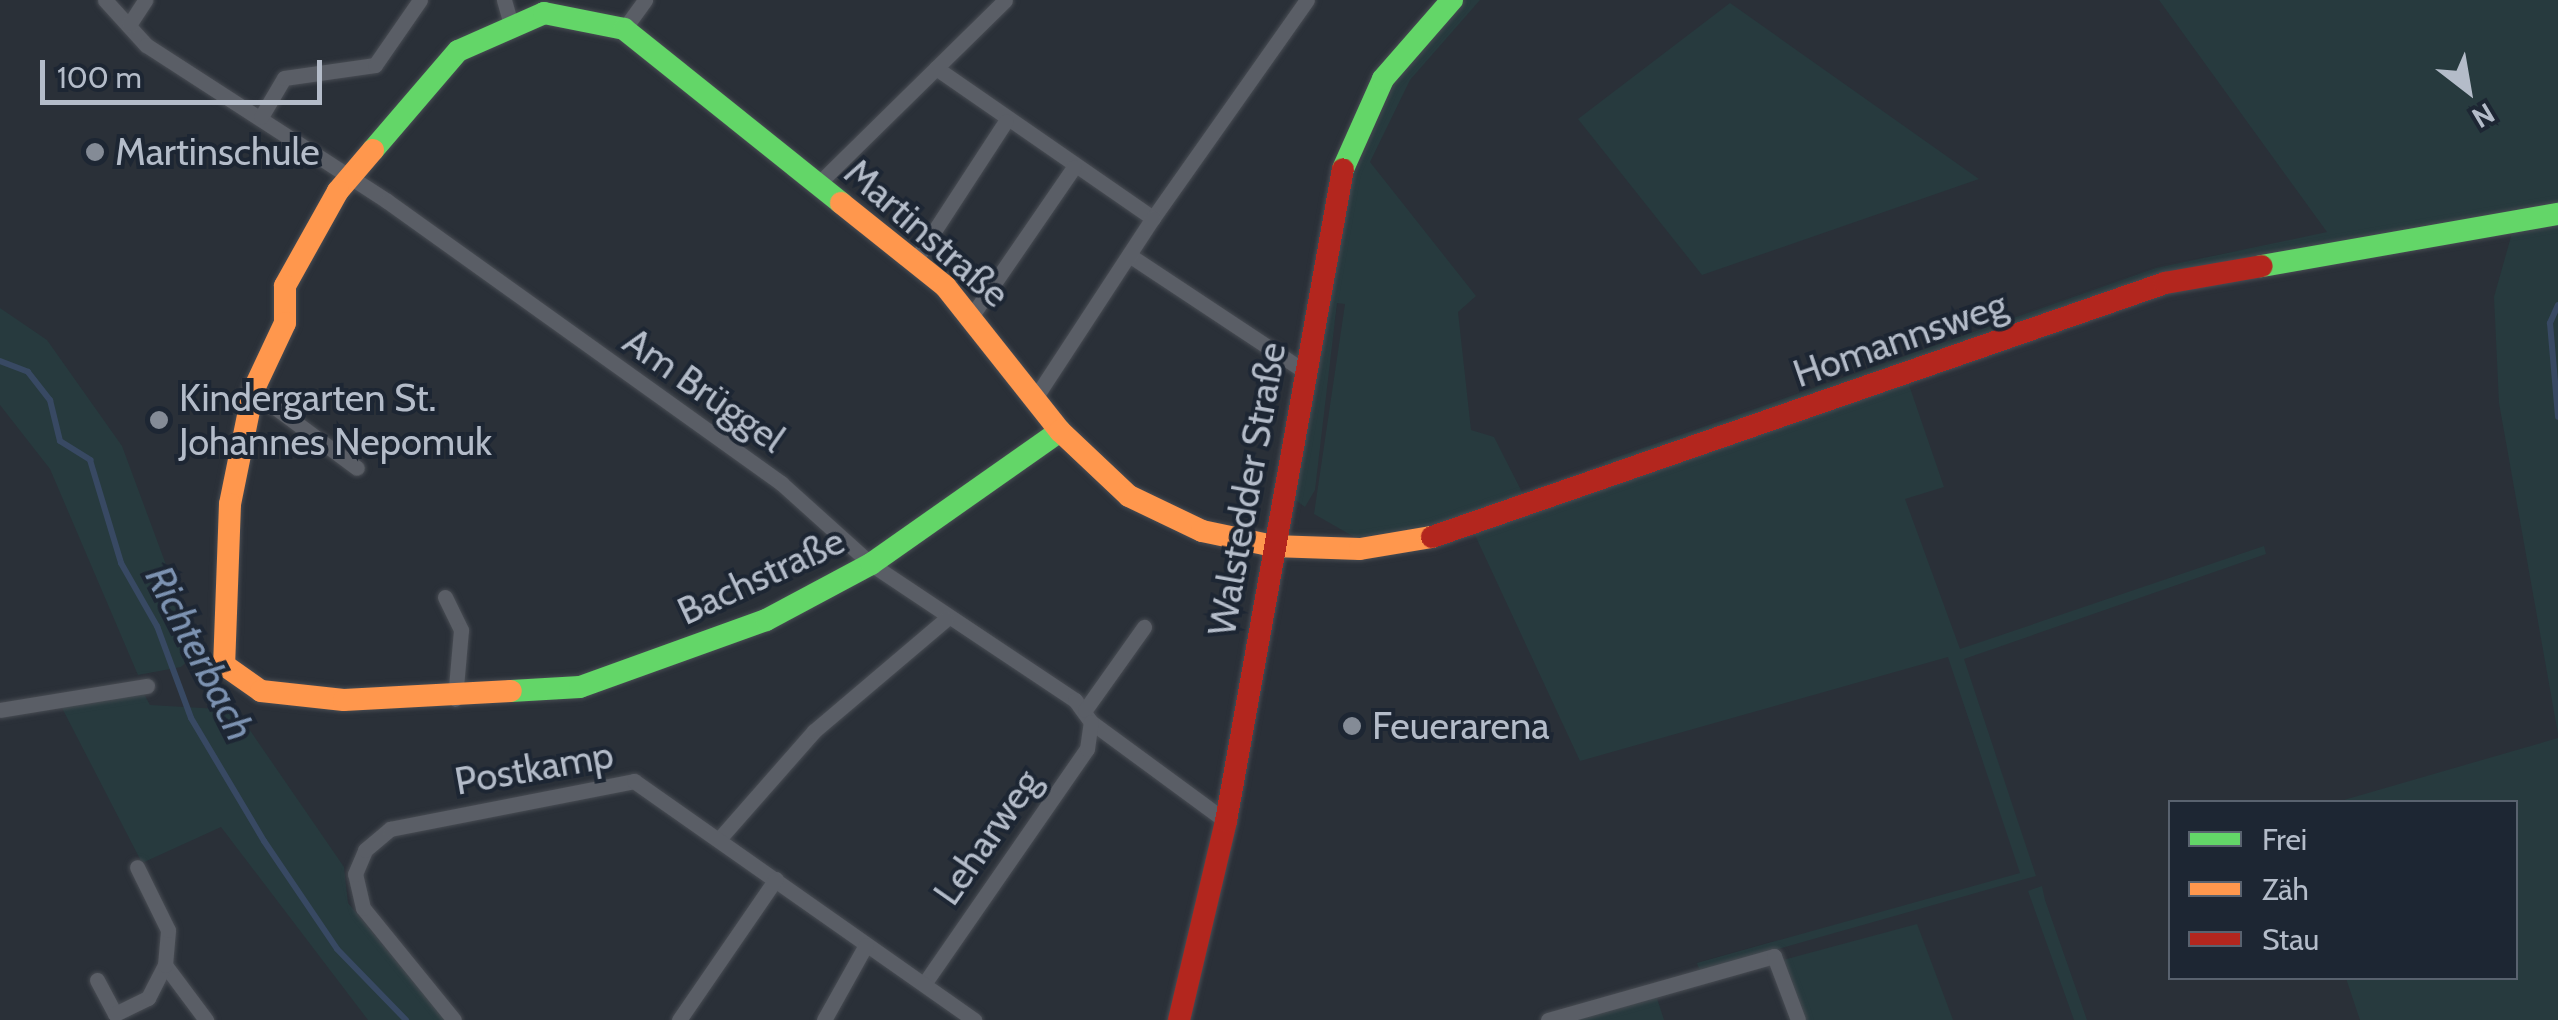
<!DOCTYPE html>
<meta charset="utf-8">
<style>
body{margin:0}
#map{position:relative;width:2558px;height:1020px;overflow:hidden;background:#2a3038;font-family:Cabin,sans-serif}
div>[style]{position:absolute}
.green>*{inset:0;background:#273a3e}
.stream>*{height:6px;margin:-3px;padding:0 3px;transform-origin:3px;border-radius:3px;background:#384963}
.roads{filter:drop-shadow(0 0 2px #484c53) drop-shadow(0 0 2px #484c53)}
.street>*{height:15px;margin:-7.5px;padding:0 7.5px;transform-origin:7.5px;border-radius:7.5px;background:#5a5e66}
.fast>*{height:22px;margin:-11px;padding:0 11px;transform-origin:11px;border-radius:11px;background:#63d668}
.slow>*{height:22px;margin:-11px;padding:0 11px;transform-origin:11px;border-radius:11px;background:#ff974d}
.jam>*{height:22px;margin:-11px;padding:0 11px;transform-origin:11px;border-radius:11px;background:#b3261e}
.dots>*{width:28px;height:28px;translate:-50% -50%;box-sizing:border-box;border:5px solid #1d2633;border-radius:50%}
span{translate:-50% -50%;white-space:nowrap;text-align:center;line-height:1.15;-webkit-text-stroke:8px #1d2633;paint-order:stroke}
.poi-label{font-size:38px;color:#b4bcc9}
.left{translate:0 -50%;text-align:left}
.street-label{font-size:38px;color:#b4bcc9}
.water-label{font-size:40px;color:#7c92b1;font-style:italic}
.legend{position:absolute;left:2168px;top:800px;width:350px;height:180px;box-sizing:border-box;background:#1d2633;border:2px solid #59626f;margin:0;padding:12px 18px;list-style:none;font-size:30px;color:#b4bcc9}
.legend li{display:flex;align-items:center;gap:20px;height:50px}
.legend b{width:50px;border:2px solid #59626f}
.north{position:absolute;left:2418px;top:40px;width:100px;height:100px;-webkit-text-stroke:8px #1d2633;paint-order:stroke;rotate:149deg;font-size:28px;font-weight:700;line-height:40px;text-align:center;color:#b4bcc9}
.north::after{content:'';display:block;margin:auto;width:35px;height:45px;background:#b4bcc9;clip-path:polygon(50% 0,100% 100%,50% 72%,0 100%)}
.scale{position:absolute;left:40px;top:60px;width:282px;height:45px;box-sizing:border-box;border:5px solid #b4bcc9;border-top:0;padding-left:12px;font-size:30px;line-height:35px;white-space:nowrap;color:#b4bcc9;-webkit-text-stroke:8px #1d2633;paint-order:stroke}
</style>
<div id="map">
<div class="green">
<div style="clip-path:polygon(1465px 0,1480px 0,1410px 80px,1370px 162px,1476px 296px,1458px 312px,1471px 430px,1494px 437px,1527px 502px,1424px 534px,1356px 538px,1314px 514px,1345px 304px,1337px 303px,1315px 490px,1305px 507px,1294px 499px,1346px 194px,1397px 77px)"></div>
<div style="clip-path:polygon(2159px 0,2558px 0,2558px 208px,2167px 276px,1611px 473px,1603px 462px,2156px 268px,2327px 232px)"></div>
<div style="clip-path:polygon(1730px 3px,1979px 179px,1702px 275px,1578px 119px)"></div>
<div style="clip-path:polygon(2558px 221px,2558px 734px,2499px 403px,2494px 297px,2514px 226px)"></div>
<div style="clip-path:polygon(0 308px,47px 340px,122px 446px,198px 651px,181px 667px,138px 675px,50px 469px,0 405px)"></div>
<div style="clip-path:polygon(1908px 382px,1944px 487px,1905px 499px,1960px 649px,2264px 546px,2266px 554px,1964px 659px,2036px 876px,1700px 971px,1697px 963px,2020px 873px,1948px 657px,1580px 761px,1474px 533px)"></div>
<div style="clip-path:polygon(144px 694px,150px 705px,236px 710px,344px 867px,348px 903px,445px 1020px,368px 1020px,221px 827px,142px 863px,61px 706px)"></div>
<div style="clip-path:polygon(2558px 738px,2558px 1020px,2360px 1020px,2346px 978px,2516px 978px,2516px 802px,2337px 802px)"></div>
<div style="clip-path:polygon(2042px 886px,2045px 900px,2087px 1020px,2074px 1020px,2028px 891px)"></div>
<div style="clip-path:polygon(1917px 924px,1953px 1020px,1804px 1020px,1783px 960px)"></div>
<div style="clip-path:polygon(1656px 995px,1664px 1020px,1568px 1020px)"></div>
</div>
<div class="stream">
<div style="left:2558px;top:305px;width:20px;rotate:114deg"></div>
<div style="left:2550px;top:323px;width:94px;rotate:85.1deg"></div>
<div style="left:0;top:361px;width:30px;rotate:21deg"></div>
<div style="left:28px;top:372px;width:36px;rotate:52deg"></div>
<div style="left:50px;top:400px;width:42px;rotate:76.3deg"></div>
<div style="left:60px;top:441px;width:36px;rotate:32deg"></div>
<div style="left:90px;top:460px;width:108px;rotate:73.2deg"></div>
<div style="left:121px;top:563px;width:73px;rotate:60.3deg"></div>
<div style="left:157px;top:626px;width:98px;rotate:69.7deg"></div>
<div style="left:191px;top:718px;width:143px;rotate:59.3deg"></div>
<div style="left:264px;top:841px;width:130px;rotate:55.9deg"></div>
<div style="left:337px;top:949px;width:99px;rotate:45.8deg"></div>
</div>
<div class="roads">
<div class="street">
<div style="left:105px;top:0;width:61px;rotate:47.7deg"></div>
<div style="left:146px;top:45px;width:287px;rotate:32.9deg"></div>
<div style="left:387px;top:201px;width:485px;rotate:35.6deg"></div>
<div style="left:781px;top:483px;width:121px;rotate:42deg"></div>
<div style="left:871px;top:564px;width:245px;rotate:33.7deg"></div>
<div style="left:1075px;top:700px;width:27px;rotate:54deg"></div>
<div style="left:1091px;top:722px;width:167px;rotate:36.3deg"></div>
<div style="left:504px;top:0;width:22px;rotate:74deg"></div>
<div style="left:129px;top:25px;width:30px;rotate:-57deg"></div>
<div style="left:624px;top:29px;width:36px;rotate:-54deg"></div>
<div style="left:936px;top:68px;width:264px;rotate:34.7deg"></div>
<div style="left:1153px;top:218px;width:267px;rotate:-54.8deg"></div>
<div style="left:261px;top:117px;width:45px;rotate:-59.5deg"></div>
<div style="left:284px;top:78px;width:92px;rotate:-8.1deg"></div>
<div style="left:375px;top:65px;width:79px;rotate:-55.3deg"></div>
<div style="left:818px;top:184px;width:262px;rotate:-44.5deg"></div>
<div style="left:1129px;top:255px;width:210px;rotate:33.5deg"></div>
<div style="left:914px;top:262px;width:168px;rotate:-56.9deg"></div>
<div style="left:973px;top:314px;width:178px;rotate:-55.5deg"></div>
<div style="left:253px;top:391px;width:129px;rotate:36.5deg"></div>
<div style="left:1035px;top:398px;width:215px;rotate:-56.8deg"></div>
<div style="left:445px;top:597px;width:37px;rotate:64deg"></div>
<div style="left:461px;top:630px;width:69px;rotate:95deg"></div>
<div style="left:0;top:710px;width:149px;rotate:-9.3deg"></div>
<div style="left:1085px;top:710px;width:102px;rotate:-54.6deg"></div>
<div style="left:720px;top:838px;width:142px;rotate:-48.7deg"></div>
<div style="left:814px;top:731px;width:173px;rotate:-40.3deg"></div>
<div style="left:165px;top:965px;width:69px;rotate:53.3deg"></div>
<div style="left:97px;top:980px;width:38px;rotate:62deg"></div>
<div style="left:115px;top:1014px;width:37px;rotate:-26deg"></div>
<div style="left:148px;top:998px;width:37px;rotate:-63deg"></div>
<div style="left:165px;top:965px;width:35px;rotate:-85deg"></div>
<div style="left:168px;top:930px;width:70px;rotate:-116.2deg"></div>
<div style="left:924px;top:984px;width:286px;rotate:-55.3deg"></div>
<div style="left:1087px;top:749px;width:27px;rotate:-82deg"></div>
<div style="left:454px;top:1020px;width:144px;rotate:-129.1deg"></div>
<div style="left:363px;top:908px;width:35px;rotate:-103deg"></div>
<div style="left:355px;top:874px;width:26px;rotate:-67deg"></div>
<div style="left:365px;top:850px;width:33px;rotate:-40deg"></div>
<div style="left:390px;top:829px;width:249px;rotate:-11.1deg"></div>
<div style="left:634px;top:781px;width:416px;rotate:35.1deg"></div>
<div style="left:679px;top:1020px;width:171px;rotate:-55.5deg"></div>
<div style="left:824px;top:1020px;width:86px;rotate:-60.8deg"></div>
<div style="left:1548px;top:1020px;width:235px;rotate:-15.8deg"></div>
<div style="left:1774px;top:956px;width:68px;rotate:69.4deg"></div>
</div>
<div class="fast">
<div style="left:373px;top:150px;width:130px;rotate:-49.4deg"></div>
<div style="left:458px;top:51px;width:94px;rotate:-23.8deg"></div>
<div style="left:544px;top:13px;width:82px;rotate:11.3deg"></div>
<div style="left:624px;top:29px;width:278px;rotate:38.7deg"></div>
<div style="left:1343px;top:169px;width:98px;rotate:-66deg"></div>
<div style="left:1383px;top:79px;width:105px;rotate:-48.9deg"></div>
<div style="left:2262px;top:266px;width:301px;rotate:-10deg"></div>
<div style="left:511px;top:691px;width:69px;rotate:-3.3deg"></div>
<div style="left:580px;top:687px;width:198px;rotate:-19.8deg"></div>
<div style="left:766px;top:620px;width:119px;rotate:-28.1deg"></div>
<div style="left:871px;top:564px;width:231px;rotate:-35.1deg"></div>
</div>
<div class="slow">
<div style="left:373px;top:150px;width:54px;rotate:130.5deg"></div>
<div style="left:338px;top:191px;width:109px;rotate:119.2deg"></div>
<div style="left:285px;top:286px;width:37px;rotate:90deg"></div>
<div style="left:285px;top:323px;width:75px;rotate:115.2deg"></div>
<div style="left:253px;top:391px;width:115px;rotate:101.5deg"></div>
<div style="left:230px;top:504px;width:161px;rotate:92.1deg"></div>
<div style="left:224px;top:665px;width:45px;rotate:35.1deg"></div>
<div style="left:261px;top:691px;width:83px;rotate:6.2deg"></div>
<div style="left:344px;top:700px;width:167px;rotate:-3.1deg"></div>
<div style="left:841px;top:203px;width:133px;rotate:38.6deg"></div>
<div style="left:945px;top:286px;width:185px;rotate:51.6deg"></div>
<div style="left:1060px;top:431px;width:95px;rotate:43.3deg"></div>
<div style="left:1129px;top:496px;width:81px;rotate:25.6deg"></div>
<div style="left:1202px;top:531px;width:73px;rotate:11.9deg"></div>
<div style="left:1273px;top:546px;width:87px;rotate:2deg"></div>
<div style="left:1360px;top:549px;width:73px;rotate:-9.5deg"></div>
</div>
<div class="jam">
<div style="left:1432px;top:537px;width:776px;rotate:-19.11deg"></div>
<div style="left:2165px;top:283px;width:98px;rotate:-9.9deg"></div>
<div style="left:1179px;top:1020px;width:204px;rotate:-76.7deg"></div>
<div style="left:1226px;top:821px;width:662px;rotate:-79.83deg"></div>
</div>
</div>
<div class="dots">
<div style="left:95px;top:152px;background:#848b96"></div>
<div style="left:159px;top:420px;background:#848b96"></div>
<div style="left:1352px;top:726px;background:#848b96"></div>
</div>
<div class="poi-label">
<span class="left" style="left:115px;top:152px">Martinschule</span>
<span class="left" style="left:179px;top:420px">Kindergarten St.<br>Johannes Nepomuk</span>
<span class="left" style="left:1372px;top:726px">Feuerarena</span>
</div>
<div class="street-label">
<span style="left:927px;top:233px;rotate:41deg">Martinstraße</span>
<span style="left:1900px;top:339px;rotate:-19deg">Homannsweg</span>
<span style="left:704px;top:390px;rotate:35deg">Am Brüggel</span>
<span style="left:1247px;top:489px;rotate:-80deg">Walstedder Straße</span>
<span style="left:761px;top:576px;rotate:-25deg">Bachstraße</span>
<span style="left:534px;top:768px;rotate:-10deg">Postkamp</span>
<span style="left:987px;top:837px;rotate:-55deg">Leharweg</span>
</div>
<div class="water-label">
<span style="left:200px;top:653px;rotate:63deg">Richterbach</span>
</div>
<ul class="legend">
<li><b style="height:12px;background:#63d668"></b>Frei</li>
<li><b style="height:12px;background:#ff974d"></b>Zäh</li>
<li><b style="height:12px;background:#b3261e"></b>Stau</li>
</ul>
<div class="north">N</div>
<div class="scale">100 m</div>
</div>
